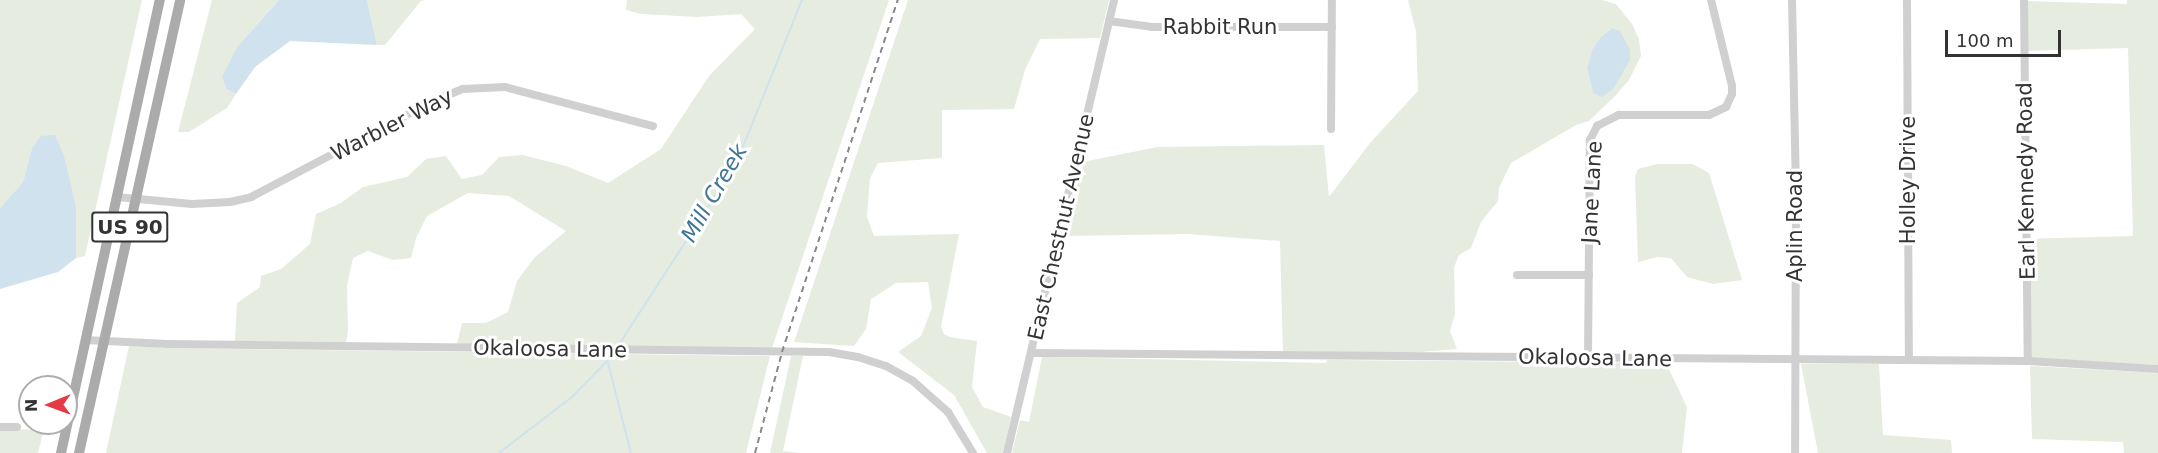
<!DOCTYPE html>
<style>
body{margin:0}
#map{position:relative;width:2158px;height:453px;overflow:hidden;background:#fff;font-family:"DejaVu Sans",sans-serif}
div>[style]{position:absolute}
.green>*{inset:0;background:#e6ecdf}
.water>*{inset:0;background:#cfe2ee}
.stream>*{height:2px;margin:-1px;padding:0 1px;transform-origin:1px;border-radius:1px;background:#cfe2ee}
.minor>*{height:8px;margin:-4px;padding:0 4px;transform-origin:4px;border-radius:4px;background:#d0d0d0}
.major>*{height:10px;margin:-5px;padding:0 5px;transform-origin:5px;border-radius:5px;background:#ababab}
.rail>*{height:2px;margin-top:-1px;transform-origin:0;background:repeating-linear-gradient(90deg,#888 0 6px,transparent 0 10.5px)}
span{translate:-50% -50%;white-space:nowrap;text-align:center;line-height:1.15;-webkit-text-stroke:6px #fff;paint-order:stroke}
.shield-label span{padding:2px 4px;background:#fff;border:2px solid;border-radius:4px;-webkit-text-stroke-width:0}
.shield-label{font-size:20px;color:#333;font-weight:700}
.street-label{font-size:21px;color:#333}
.water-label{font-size:22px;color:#3f7597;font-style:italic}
.north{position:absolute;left:18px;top:375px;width:60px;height:60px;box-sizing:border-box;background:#fff;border:2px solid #adadad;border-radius:50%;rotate:269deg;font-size:16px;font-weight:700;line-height:24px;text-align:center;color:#333}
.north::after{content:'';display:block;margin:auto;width:21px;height:27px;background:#e63946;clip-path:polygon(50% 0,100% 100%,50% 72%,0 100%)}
.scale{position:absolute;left:1945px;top:30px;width:116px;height:27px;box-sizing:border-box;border:3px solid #333;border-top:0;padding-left:8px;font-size:18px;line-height:21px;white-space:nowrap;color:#333;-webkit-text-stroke:4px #fff;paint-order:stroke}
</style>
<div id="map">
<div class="green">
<div style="clip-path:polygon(0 0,142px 0,85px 256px,76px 258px,76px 207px,32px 148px,23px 182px,0 208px)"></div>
<div style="clip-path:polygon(212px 0,279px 0,237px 47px,222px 76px,226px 89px,236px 94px,227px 108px,189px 132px,178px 132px)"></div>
<div style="clip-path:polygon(367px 0,425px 0,421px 1px,385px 45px,377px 45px)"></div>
<div style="clip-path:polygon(627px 0,889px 0,772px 348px,457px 344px,462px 323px,486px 323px,508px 312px,517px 281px,534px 258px,566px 231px,509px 196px,468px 193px,427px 216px,416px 238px,411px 258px,393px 260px,368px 251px,353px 258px,347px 286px,348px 331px,346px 342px,235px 341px,237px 303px,260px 287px,261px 276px,281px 269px,310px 244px,316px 214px,341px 203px,363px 187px,407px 177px,426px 159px,446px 156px,462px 179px,482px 175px,499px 157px,523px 155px,566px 166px,608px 183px,661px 149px,709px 76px,755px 29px,741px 14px,697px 17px,641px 14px,626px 10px)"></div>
<div style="clip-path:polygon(908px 0,1109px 0,1100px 38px,1040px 39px,1025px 70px,1014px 109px,942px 110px,942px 158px,878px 163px,870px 178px,867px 217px,874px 236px,959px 234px,941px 327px,944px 334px,950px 337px,977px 341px,972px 387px,983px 407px,1011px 417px,1003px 453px,987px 453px,954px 395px,898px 352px,921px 336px,932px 308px,928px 282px,896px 283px,871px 299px,866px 329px,854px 346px,794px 342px)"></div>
<div style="clip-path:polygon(evenodd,1408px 0,1602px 0,1616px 4px,1632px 24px,1639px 39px,1641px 56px,1629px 80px,1616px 95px,1589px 121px,1576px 125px,1511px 163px,1499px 188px,1498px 201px,1481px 222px,1471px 248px,1459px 255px,1454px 267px,1455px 314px,1450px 331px,1457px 349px,1409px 353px,1283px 352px,1280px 241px,1188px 234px,1065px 236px,1083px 162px,1157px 147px,1324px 145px,1329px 197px,1370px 143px,1418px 91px,1416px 31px,1408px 0,1612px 28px,1593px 93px,1587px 68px,1592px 50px,1600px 38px,1612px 28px)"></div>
<div style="clip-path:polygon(2127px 0,2158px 0,2158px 365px,2030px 358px,2027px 239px,2133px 236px,2128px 48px,2024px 51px,2024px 1px,2127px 4px)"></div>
<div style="clip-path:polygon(1657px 164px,1693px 164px,1709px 173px,1742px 280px,1713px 284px,1687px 277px,1671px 258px,1657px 257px,1638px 262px,1635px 177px,1638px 169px)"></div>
<div style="clip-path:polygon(129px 346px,168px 348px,770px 356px,746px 453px,106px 453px)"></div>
<div style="clip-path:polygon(791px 356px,803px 356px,783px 451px,800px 453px,770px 453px)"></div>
<div style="clip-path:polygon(1042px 357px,1326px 363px,1327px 360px,1666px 363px,1687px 407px,1682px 453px,1012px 453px,1020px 420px,1029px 422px)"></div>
<div style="clip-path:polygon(1801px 364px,1879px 364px,1883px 435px,1951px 440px,1952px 453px,1818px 453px)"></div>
<div style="clip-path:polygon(2030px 366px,2158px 373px,2158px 453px,2124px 453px,2123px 442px,2032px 439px)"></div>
<div style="clip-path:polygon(44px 429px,38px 453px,0 453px,0 430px)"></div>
</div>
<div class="water">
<div style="clip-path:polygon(279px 0,367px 0,377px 45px,290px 41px,255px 67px,236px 94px,226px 89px,222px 76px,237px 47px)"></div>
<div style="clip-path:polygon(1612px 28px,1620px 31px,1630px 50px,1630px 60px,1614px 88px,1602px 97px,1593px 93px,1587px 68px,1592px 50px,1600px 38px)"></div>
<div style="clip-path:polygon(55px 135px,64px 156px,76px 207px,76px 258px,58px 272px,0 289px,0 208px,23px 182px,32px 148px,41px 136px)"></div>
</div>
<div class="stream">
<div style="left:620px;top:343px;width:213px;rotate:-57.1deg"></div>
<div style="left:736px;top:164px;width:177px;rotate:-68.1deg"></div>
<div style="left:608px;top:363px;width:93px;rotate:75.7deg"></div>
<div style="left:499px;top:453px;width:92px;rotate:-37.5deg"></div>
<div style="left:572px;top:397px;width:57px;rotate:-45.7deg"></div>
</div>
<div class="minor">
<div style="left:1792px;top:0;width:193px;rotate:88.8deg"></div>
<div style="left:1796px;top:193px;width:260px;rotate:90.2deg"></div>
<div style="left:1907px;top:0;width:360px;rotate:89.7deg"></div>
<div style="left:2024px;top:0;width:361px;rotate:89.4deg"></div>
<div style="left:1109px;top:21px;width:43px;rotate:7.9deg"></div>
<div style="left:1152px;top:27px;width:180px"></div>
<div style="left:1331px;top:129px;width:129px;rotate:-89.6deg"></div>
<div style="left:117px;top:197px;width:75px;rotate:5.3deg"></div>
<div style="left:192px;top:204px;width:38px;rotate:-3deg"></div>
<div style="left:230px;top:202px;width:22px;rotate:-13deg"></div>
<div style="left:251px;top:197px;width:206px;rotate:-27.8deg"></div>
<div style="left:433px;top:101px;width:32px;rotate:-22deg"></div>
<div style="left:463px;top:89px;width:42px;rotate:-2.7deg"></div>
<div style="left:505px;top:87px;width:153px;rotate:14.8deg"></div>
<div style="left:1517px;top:275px;width:72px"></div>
<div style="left:85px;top:340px;width:83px;rotate:2.8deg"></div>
<div style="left:168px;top:344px;width:661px;rotate:0.69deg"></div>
<div style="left:829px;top:352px;width:29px;rotate:10deg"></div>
<div style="left:858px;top:357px;width:29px;rotate:18deg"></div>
<div style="left:886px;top:366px;width:31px;rotate:29deg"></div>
<div style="left:913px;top:381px;width:47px;rotate:41.5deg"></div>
<div style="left:948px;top:412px;width:48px;rotate:58.6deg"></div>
<div style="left:1031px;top:353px;width:997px;rotate:0.46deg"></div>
<div style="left:2028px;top:361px;width:130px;rotate:3.5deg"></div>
<div style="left:1588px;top:358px;width:218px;rotate:-89.5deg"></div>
<div style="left:1590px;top:140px;width:16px;rotate:-63deg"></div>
<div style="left:1597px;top:126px;width:25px;rotate:-27deg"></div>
<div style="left:1619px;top:115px;width:90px"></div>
<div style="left:1709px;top:115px;width:19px;rotate:-25deg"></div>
<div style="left:1726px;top:107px;width:14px;rotate:-65deg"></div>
<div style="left:1732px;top:94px;width:8px;rotate:-90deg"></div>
<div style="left:1732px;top:86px;width:89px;rotate:-103.7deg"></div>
<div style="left:0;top:427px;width:17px"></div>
<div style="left:1007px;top:453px;width:465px;rotate:-76.7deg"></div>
</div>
<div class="major">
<div style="left:61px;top:453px;width:464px;rotate:-77.7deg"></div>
<div style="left:79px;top:453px;width:464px;rotate:-77.4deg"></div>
</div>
<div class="rail">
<div style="left:755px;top:453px;width:105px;rotate:-75deg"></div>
<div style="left:782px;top:352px;width:371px;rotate:-71.8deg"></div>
</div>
<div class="shield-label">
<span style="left:130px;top:227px">US 90</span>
</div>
<div class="street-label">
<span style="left:1220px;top:27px">Rabbit Run</span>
<span style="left:392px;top:125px;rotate:-27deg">Warbler Way</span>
<span style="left:1908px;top:180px;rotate:-90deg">Holley Drive</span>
<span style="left:2026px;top:181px;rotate:-91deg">Earl Kennedy Road</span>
<span style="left:1592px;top:192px;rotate:-87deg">Jane Lane</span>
<span style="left:1795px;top:226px;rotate:-90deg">Aplin Road</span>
<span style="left:1061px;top:227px;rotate:-77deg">East Chestnut Avenue</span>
<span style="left:550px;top:349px;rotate:1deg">Okaloosa Lane</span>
<span style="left:1595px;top:358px;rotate:1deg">Okaloosa Lane</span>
</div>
<div class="water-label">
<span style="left:714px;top:193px;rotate:-60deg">Mill Creek</span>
</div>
<div class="north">N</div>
<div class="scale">100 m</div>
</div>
